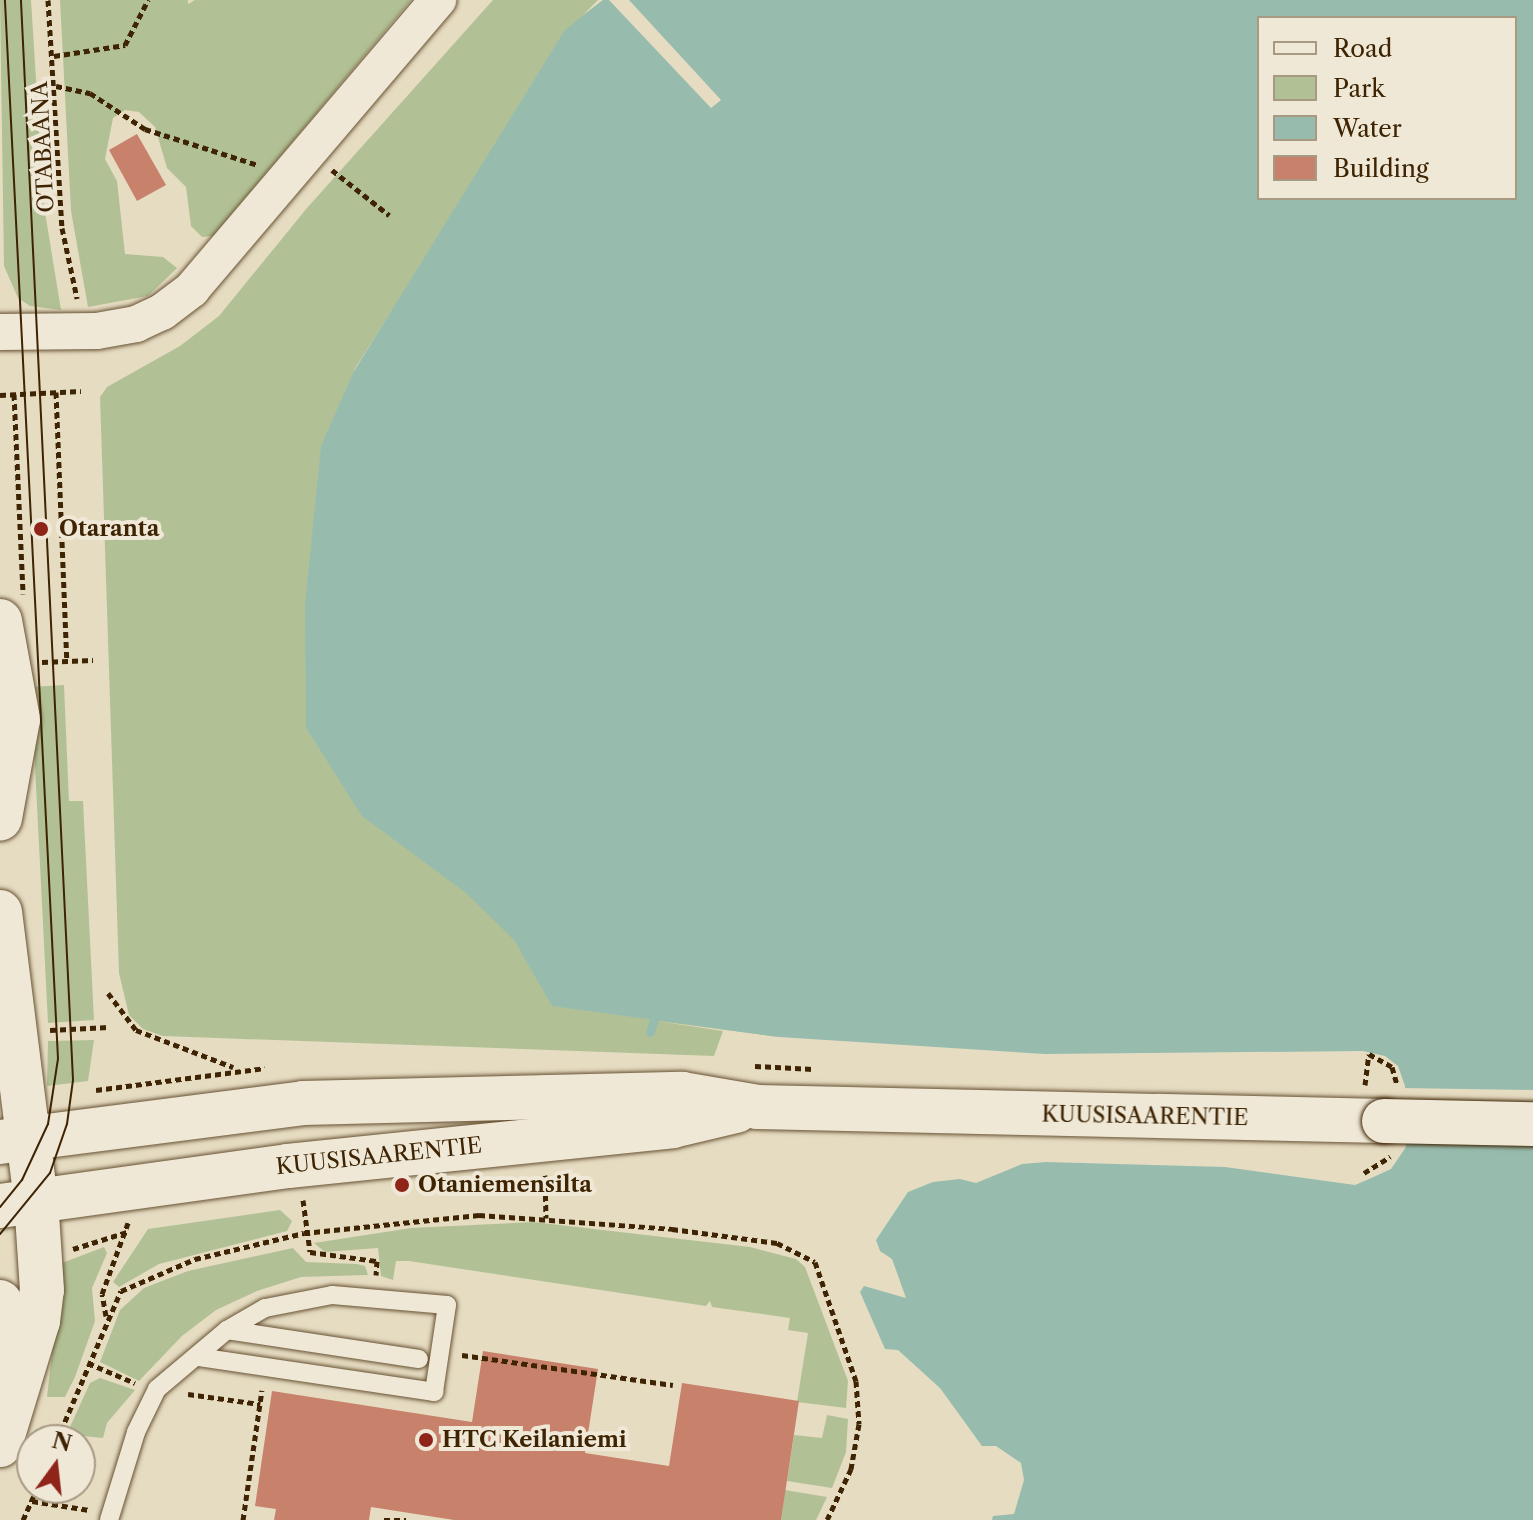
<!DOCTYPE html>
<style>
body{margin:0}
#map{position:relative;width:1533px;height:1520px;overflow:hidden;background:#e6dcc2;font-family:"Libre Caslon Text",serif}
div>[style]{position:absolute}
.green>*{inset:0;background:#b2c195}
.water>*{inset:0;background:#97bcae}
.pier>*{inset:0;background:#e6dcc2}
.stream>*{height:9px;margin:-4.5px;padding:0 4.5px;transform-origin:4.5px;border-radius:4.5px;background:#97bcae}
.building>*{inset:0;background:#c8826b}
.path>*{height:5px;margin-top:-2.5px;transform-origin:0;background:repeating-linear-gradient(90deg,#3e2403 0 6px,transparent 0 10px)}
.roads{filter:drop-shadow(0 0 2px #685233) drop-shadow(0 0 2px #685233)}
.service>*{height:18px;margin:-9px;padding:0 9px;transform-origin:9px;border-radius:9px;background:#efe8d7}
.minor>*{height:36px;margin:-18px;padding:0 18px;transform-origin:18px;border-radius:18px;background:#efe8d7}
.tertiary>*{height:44px;margin:-22px;padding:0 22px;transform-origin:22px;border-radius:22px;background:#efe8d7}
.secondary>*{height:44px;margin:-22px;padding:0 22px;transform-origin:22px;border-radius:22px;background:#efe8d7}
.tram>*{height:2px;margin:-1px;padding:0 1px;transform-origin:1px;border-radius:1px;background:#3e2403}
.bridges{filter:drop-shadow(0 0 2px #3e2403) drop-shadow(0 0 2px #3e2403)}
.secondary-bridge>*{height:44px;margin:-22px;padding:0 22px;transform-origin:22px;border-radius:22px;background:#efe8d7}
.dots>*{width:22px;height:22px;translate:-50% -50%;box-sizing:border-box;border:4px solid #efe8d7;border-radius:50%}
span{translate:-50% -50%;white-space:nowrap;text-align:center;line-height:1.15;-webkit-text-stroke:8px #efe8d7;paint-order:stroke}
.street-label{font-size:22px;color:#3e2403}
.poi-label{font-size:22px;color:#3e2403;font-weight:700}
.left{translate:0 -50%;text-align:left}
.legend{position:absolute;left:1257px;top:16px;width:260px;height:184px;box-sizing:border-box;background:#efe8d7;border:2px solid #a89a82;margin:0;padding:10px 14px;list-style:none;font-size:24px;color:#3e2403}
.legend li{display:flex;align-items:center;gap:16px;height:40px}
.legend b{width:40px;border:2px solid #a89a82}
.north{position:absolute;left:16px;top:1424px;width:80px;height:80px;box-sizing:border-box;background:#efe8d7;border:2px solid #a89a82;border-radius:50%;rotate:15deg;font-size:22px;font-weight:700;line-height:32px;text-align:center;color:#3e2403}
.north::after{content:'';display:block;margin:auto;width:28px;height:36px;background:#8f2418;clip-path:polygon(50% 0,100% 100%,50% 72%,0 100%)}
</style>
<div id="map">
<div class="green">
<div style="clip-path:polygon(0 0,31px 0,44px 206px,61px 310px,30px 306px,18px 298px,4px 266px)"></div>
<div style="clip-path:polygon(60px 0,188px 0,188px 4px,195px 0,411px 0,213px 236px,202px 237px,191px 226px,186px 187px,167px 168px,155px 127px,139px 112px,125px 110px,113px 118px,105px 159px,117px 181px,125px 254px,163px 257px,177px 268px,148px 296px,88px 307px,71px 211px)"></div>
<div style="clip-path:polygon(493px 0,598px 0,583px 15px,603px 0,465px 195px,354px 370px,779px 1037px,657px 1021px,723px 1031px,714px 1056px,163px 1036px,143px 1029px,129px 1015px,119px 973px,100px 397px,107px 387px,180px 346px,219px 316px,307px 208px)"></div>
<div style="clip-path:polygon(64px 685px,69px 801px,83px 801px,94px 1020px,48px 1023px,31px 687px)"></div>
<div style="clip-path:polygon(94px 1040px,88px 1081px,47px 1086px,48px 1041px)"></div>
<div style="clip-path:polygon(280px 1210px,292px 1221px,287px 1231px,159px 1264px,119px 1287px,113px 1282px,148px 1229px)"></div>
<div style="clip-path:polygon(533px 1222px,750px 1247px,796px 1259px,805px 1267px,848px 1381px,846px 1408px,797px 1402px,808px 1333px,788px 1330px,790px 1318px,712px 1307px,710px 1301px,706px 1306px,409px 1261px,396px 1261px,393px 1280px,381px 1276px,378px 1248px,325px 1252px,314px 1243px,411px 1228px)"></div>
<div style="clip-path:polygon(104px 1247px,107px 1253px,92px 1288px,95px 1321px,75px 1377px,65px 1397px,47px 1397px,62px 1263px)"></div>
<div style="clip-path:polygon(293px 1248px,306px 1262px,357px 1264px,365px 1266px,368px 1275px,301px 1277px,257px 1291px,216px 1310px,182px 1336px,139px 1381px,100px 1362px,120px 1310px,144px 1288px,188px 1271px)"></div>
<div style="clip-path:polygon(100px 1378px,135px 1390px,107px 1423px,103px 1438px,83px 1436px,80px 1456px,80px 1440px,64px 1440px,90px 1383px)"></div>
<div style="clip-path:polygon(827px 1415px,848px 1419px,846px 1452px,832px 1488px,787px 1481px,794px 1435px,822px 1438px)"></div>
<div style="clip-path:polygon(785px 1490px,827px 1497px,816px 1520px,781px 1520px)"></div>
</div>
<div class="water">
<div style="clip-path:polygon(evenodd,603px 0,1533px 0,1533px 1520px,992px 1520px,993px 1516px,1014px 1514px,1024px 1480px,1021px 1463px,996px 1446px,982px 1446px,940px 1388px,898px 1350px,885px 1349px,860px 1292px,864px 1286px,906px 1298px,892px 1259px,880px 1251px,876px 1240px,908px 1192px,933px 1182px,960px 1179px,976px 1183px,1022px 1164px,1046px 1162px,1225px 1167px,1355px 1185px,1369px 1179px,1391px 1169px,1406px 1147px,1405px 1086px,1398px 1066px,1385px 1056px,1363px 1051px,1045px 1054px,779px 1037px,552px 1006px,514px 940px,466px 893px,362px 816px,306px 728px,305px 604px,321px 446px,354px 371px,565px 30px,603px 0,1259px 18px,1515px 18px,1515px 198px,1259px 198px,1259px 18px)"></div>
</div>
<div class="pier">
<div style="clip-path:polygon(609px 0,629px 0,721px 100px,711px 108px)"></div>
<div style="clip-path:polygon(1401px 1088px,1533px 1090px,1533px 1142px,1402px 1140px)"></div>
</div>
<div class="stream">
<div style="left:650px;top:1032px;width:13px;rotate:-72deg"></div>
</div>
<div class="building">
<div style="clip-path:polygon(137px 134px,166px 185px,137px 201px,109px 150px)"></div>
<div style="clip-path:polygon(483px 1351px,598px 1369px,585px 1453px,669px 1466px,682px 1383px,799px 1401px,781px 1520px,454px 1520px,371px 1507px,369px 1520px,274px 1520px,276px 1509px,255px 1506px,272px 1391px,472px 1422px)"></div>
</div>
<div class="path">
<div style="left:48px;top:0;width:228px;rotate:86.5deg"></div>
<div style="left:62px;top:228px;width:72px;rotate:77.9deg"></div>
<div style="left:54px;top:56px;width:72px;rotate:-8.8deg"></div>
<div style="left:125px;top:45px;width:51px;rotate:-62.9deg"></div>
<div style="left:56px;top:86px;width:35px;rotate:12deg"></div>
<div style="left:90px;top:93px;width:66px;rotate:33.2deg"></div>
<div style="left:145px;top:129px;width:119px;rotate:17.7deg"></div>
<div style="left:332px;top:170px;width:73px;rotate:38.3deg"></div>
<div style="left:56px;top:392px;width:269px;rotate:87.7deg"></div>
<div style="left:14px;top:394px;width:200px;rotate:87.4deg"></div>
<div style="left:0;top:395px;width:81px;rotate:-2.8deg"></div>
<div style="left:42px;top:662px;width:51px;rotate:-2.2deg"></div>
<div style="left:108px;top:993px;width:46px;rotate:52.9deg"></div>
<div style="left:136px;top:1030px;width:104px;rotate:20.9deg"></div>
<div style="left:50px;top:1030px;width:59px;rotate:-2.9deg"></div>
<div style="left:755px;top:1066px;width:58px;rotate:3deg"></div>
<div style="left:1365px;top:1085px;width:31px;rotate:-83deg"></div>
<div style="left:1369px;top:1054px;width:26px;rotate:29deg"></div>
<div style="left:1392px;top:1067px;width:19px;rotate:74deg"></div>
<div style="left:96px;top:1090px;width:170px;rotate:-7.4deg"></div>
<div style="left:1364px;top:1173px;width:31px;rotate:-32deg"></div>
<div style="left:545px;top:1175px;width:43px;rotate:88.7deg"></div>
<div style="left:303px;top:1200px;width:52px;rotate:82.3deg"></div>
<div style="left:310px;top:1252px;width:68px;rotate:7.7deg"></div>
<div style="left:377px;top:1261px;width:14px;rotate:94deg"></div>
<div style="left:73px;top:1249px;width:57px;rotate:-17.5deg"></div>
<div style="left:106px;top:1316px;width:22px;rotate:-100deg"></div>
<div style="left:102px;top:1294px;width:76px;rotate:-69.9deg"></div>
<div style="left:462px;top:1355px;width:213px;rotate:8.1deg"></div>
<div style="left:88px;top:1363px;width:51px;rotate:23.1deg"></div>
<div style="left:188px;top:1394px;width:73px;rotate:7.9deg"></div>
<div style="left:57px;top:1440px;width:162px;rotate:-66.8deg"></div>
<div style="left:121px;top:1291px;width:81px;rotate:-23.4deg"></div>
<div style="left:195px;top:1259px;width:112px;rotate:-13.4deg"></div>
<div style="left:304px;top:1233px;width:176px;rotate:-5.9deg"></div>
<div style="left:479px;top:1215px;width:194px;rotate:4.1deg"></div>
<div style="left:672px;top:1229px;width:106px;rotate:7.6deg"></div>
<div style="left:777px;top:1243px;width:42px;rotate:26.6deg"></div>
<div style="left:815px;top:1262px;width:126px;rotate:71deg"></div>
<div style="left:856px;top:1381px;width:43px;rotate:86deg"></div>
<div style="left:859px;top:1424px;width:46px;rotate:100.1deg"></div>
<div style="left:851px;top:1469px;width:56px;rotate:115.2deg"></div>
<div style="left:32px;top:1501px;width:58px;rotate:9deg"></div>
<div style="left:23px;top:1520px;width:35px;rotate:-66deg"></div>
<div style="left:243px;top:1520px;width:131px;rotate:-81.7deg"></div>
<div style="left:384px;top:1520px;width:22px"></div>
</div>
<div class="roads">
<div class="service">
<div style="left:198px;top:1357px;width:239px;rotate:8.4deg"></div>
<div style="left:434px;top:1392px;width:88px;rotate:-81.5deg"></div>
<div style="left:447px;top:1305px;width:115px;rotate:-175deg"></div>
<div style="left:332px;top:1295px;width:68px;rotate:169deg"></div>
<div style="left:265px;top:1308px;width:44px;rotate:149.9deg"></div>
<div style="left:109px;top:1520px;width:92px;rotate:-72.9deg"></div>
<div style="left:136px;top:1432px;width:48px;rotate:-64deg"></div>
<div style="left:157px;top:1389px;width:92px;rotate:-40.1deg"></div>
<div style="left:227px;top:1330px;width:194px;rotate:8.6deg"></div>
</div>
<div class="minor">
<div style="left:0;top:332px;width:97px;rotate:-0.6deg"></div>
<div style="left:97px;top:331px;width:40px;rotate:-10deg"></div>
<div style="left:136px;top:324px;width:29px;rotate:-25deg"></div>
<div style="left:162px;top:312px;width:38px;rotate:-37deg"></div>
<div style="left:192px;top:289px;width:380px;rotate:-49.6deg"></div>
</div>
<div class="tertiary">
<div style="left:0;top:621px;width:100px;rotate:79.6deg"></div>
<div style="left:18px;top:719px;width:101px;rotate:100.3deg"></div>
<div style="left:0;top:1302px;width:98px;rotate:84.1deg"></div>
<div style="left:0;top:1445px;width:130px;rotate:-73deg"></div>
<div style="left:38px;top:1321px;width:31px;rotate:-83deg"></div>
<div style="left:42px;top:1290px;width:90px;rotate:-93.8deg"></div>
</div>
<div class="secondary">
<div style="left:0;top:912px;width:290px;rotate:82.9deg"></div>
<div style="left:0;top:1142px;width:305px;rotate:-7.3deg"></div>
<div style="left:303px;top:1103px;width:379px;rotate:-1.4deg"></div>
<div style="left:682px;top:1094px;width:77px;rotate:9.7deg"></div>
<div style="left:758px;top:1107px;width:626px;rotate:1.28deg"></div>
<div style="left:0;top:1206px;width:291px;rotate:-7.9deg"></div>
<div style="left:288px;top:1166px;width:386px;rotate:-5.9deg"></div>
<div style="left:672px;top:1126px;width:66px;rotate:-13.2deg"></div>
</div>
</div>
<div class="tram">
<div style="left:0;top:1207px;width:35px;rotate:-51deg"></div>
<div style="left:22px;top:1180px;width:62px;rotate:-65.1deg"></div>
<div style="left:48px;top:1124px;width:66px;rotate:-81.3deg"></div>
<div style="left:58px;top:1059px;width:1060px;rotate:-92.87deg"></div>
<div style="left:0;top:1234px;width:79px;rotate:-50.7deg"></div>
<div style="left:50px;top:1173px;width:52px;rotate:-70.9deg"></div>
<div style="left:67px;top:1124px;width:44px;rotate:-82.2deg"></div>
<div style="left:73px;top:1080px;width:1081px;rotate:-92.76deg"></div>
</div>
<div class="bridges">
<div class="secondary-bridge">
<div style="left:1384px;top:1121px;width:149px;rotate:1.2deg"></div>
</div>
</div>
<div class="dots">
<div style="left:41px;top:529px;background:#8f2418"></div>
<div style="left:402px;top:1185px;background:#8f2418"></div>
<div style="left:426px;top:1440px;background:#8f2418"></div>
</div>
<div class="street-label">
<span style="left:43px;top:147px;rotate:-93deg">OTABAANA</span>
<span style="left:1145px;top:1116px;rotate:1deg">KUUSISAARENTIE</span>
<span style="left:379px;top:1156px;rotate:-6deg">KUUSISAARENTIE</span>
</div>
<div class="poi-label">
<span class="left" style="left:59px;top:529px">Otaranta</span>
<span class="left" style="left:418px;top:1185px">Otaniemensilta</span>
<span class="left" style="left:442px;top:1440px">HTC Keilaniemi</span>
</div>
<ul class="legend">
<li><b style="height:10px;background:#efe8d7"></b>Road</li>
<li><b style="height:22px;background:#b2c195"></b>Park</li>
<li><b style="height:22px;background:#97bcae"></b>Water</li>
<li><b style="height:22px;background:#c8826b"></b>Building</li>
</ul>
<div class="north">N</div>
</div>
